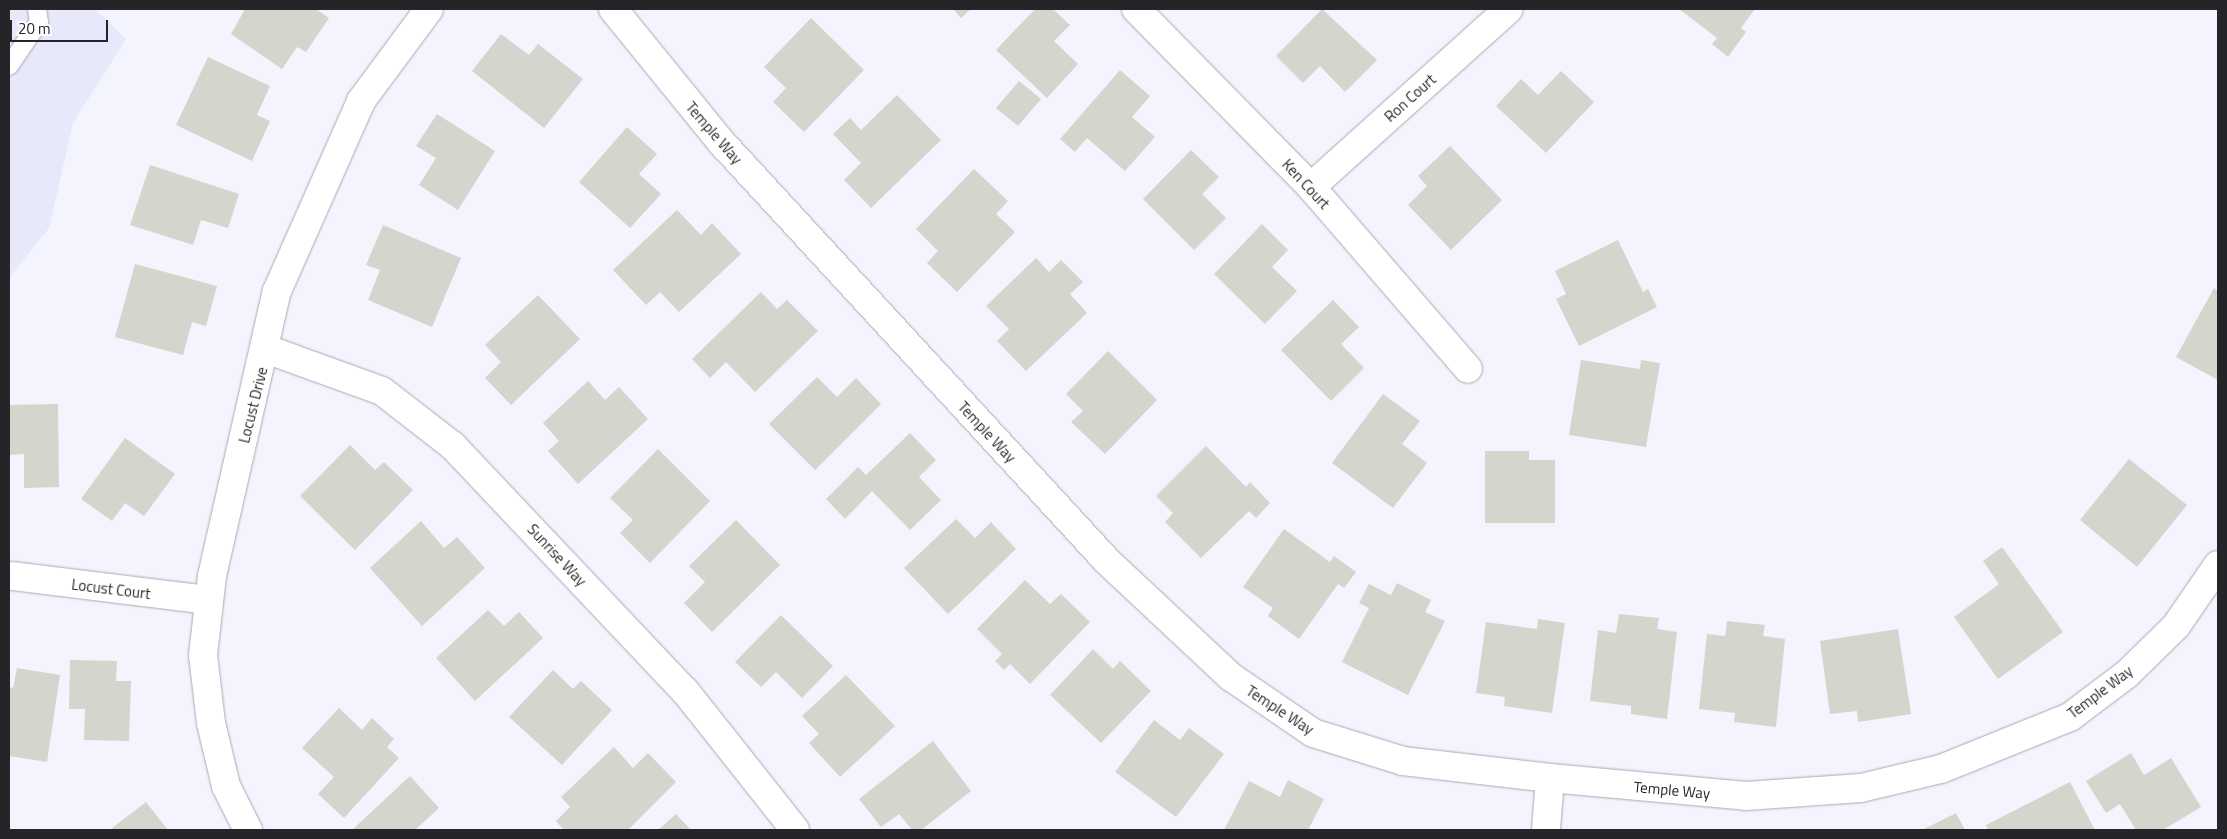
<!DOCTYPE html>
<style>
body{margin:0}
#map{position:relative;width:2227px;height:839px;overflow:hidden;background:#f3f4fe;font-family:"Titillium Web",sans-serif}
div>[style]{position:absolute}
.built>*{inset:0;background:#e7e8fa}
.building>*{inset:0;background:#d2d6cc}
.roads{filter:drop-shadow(0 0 1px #a8a9b2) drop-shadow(0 0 1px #a8a9b2)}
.service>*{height:18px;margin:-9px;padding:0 9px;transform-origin:9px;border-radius:9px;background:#fff}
.minor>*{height:28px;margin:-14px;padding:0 14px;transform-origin:14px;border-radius:14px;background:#fff}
span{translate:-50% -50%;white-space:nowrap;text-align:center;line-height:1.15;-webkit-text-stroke:4.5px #fff;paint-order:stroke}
.street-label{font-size:15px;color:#252529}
.frame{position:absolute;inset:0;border:10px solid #252529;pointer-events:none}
.scale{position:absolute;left:10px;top:20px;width:98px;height:22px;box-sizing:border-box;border:2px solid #252529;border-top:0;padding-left:6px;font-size:15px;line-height:18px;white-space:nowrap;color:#252529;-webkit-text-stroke:4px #fff;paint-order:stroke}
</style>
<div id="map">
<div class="built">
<div style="clip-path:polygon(9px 9px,95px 9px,126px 39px,73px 123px,49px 228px,9px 278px)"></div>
</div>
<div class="building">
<div style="clip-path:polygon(245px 9px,316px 9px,329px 18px,306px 52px,297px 47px,282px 69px,231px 34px)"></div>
<div style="clip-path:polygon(953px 9px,971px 9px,961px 18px)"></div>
<div style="clip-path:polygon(1035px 9px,1053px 9px,1070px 25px,1054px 41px,1078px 64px,1047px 98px,996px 50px)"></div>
<div style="clip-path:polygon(1322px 9px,1377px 60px,1345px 92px,1320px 66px,1303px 83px,1276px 56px)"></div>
<div style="clip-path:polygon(1679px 9px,1755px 9px,1741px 28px,1746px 32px,1728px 57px,1712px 44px,1717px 38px)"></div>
<div style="clip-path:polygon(811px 18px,864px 70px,804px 132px,773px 102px,786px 88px,764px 67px)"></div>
<div style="clip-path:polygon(501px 34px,529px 55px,538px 44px,583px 79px,544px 128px,472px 71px)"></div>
<div style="clip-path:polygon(208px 57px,270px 86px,257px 115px,270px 121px,252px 161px,176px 125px)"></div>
<div style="clip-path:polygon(1120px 70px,1150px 96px,1132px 117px,1155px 137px,1125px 171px,1087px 138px,1075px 152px,1060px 139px)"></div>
<div style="clip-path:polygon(1561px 71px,1594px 102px,1546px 153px,1496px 106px,1521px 79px,1538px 95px)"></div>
<div style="clip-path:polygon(1019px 81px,1041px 99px,1018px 126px,996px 108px)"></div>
<div style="clip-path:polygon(897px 95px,941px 140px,871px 208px,844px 180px,861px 163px,833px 134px,850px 118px,861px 130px)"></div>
<div style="clip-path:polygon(437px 114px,495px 151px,458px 210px,419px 185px,436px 158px,416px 146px)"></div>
<div style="clip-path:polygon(627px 127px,657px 154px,639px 174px,661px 194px,630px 228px,579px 182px)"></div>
<div style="clip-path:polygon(1450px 146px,1502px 200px,1451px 250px,1408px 205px,1427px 186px,1418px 176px)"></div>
<div style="clip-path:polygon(1191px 150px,1219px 177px,1202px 194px,1226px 218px,1194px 250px,1143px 199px)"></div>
<div style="clip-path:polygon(150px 165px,239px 194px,228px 228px,201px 220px,193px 245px,130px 225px)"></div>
<div style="clip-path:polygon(974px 169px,1008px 201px,996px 214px,1015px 232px,957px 292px,927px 263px,938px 251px,916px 229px)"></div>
<div style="clip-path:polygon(677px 210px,701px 235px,712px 223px,741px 254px,679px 312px,660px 292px,646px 305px,613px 270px)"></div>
<div style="clip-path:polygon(1262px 224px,1288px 250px,1272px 267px,1297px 291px,1265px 324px,1214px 274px)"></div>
<div style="clip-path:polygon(383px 225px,461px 258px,432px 327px,368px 300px,380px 270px,366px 265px)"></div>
<div style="clip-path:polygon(1618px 240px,1643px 292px,1648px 289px,1657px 307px,1579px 346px,1556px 299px,1566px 294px,1555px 271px)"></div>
<div style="clip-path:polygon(1036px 258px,1049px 272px,1061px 260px,1083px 282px,1070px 294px,1087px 313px,1026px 371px,997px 341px,1009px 329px,986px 306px)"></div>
<div style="clip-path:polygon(135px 264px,217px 286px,206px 326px,192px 322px,183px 355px,115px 337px)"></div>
<div style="clip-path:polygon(2214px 288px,2218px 291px,2218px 380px,2176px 357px)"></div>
<div style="clip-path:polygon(761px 292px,777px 309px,787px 300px,818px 331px,755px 392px,726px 362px,710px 378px,692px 359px)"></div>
<div style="clip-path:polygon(538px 295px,580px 339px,511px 405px,485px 378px,501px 362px,485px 345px)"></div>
<div style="clip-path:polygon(1333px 300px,1359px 327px,1341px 344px,1364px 368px,1331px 401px,1281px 350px)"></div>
<div style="clip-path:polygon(1108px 351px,1157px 400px,1105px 454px,1071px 422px,1083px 411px,1066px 394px)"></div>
<div style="clip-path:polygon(1581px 360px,1640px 369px,1641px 360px,1660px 363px,1646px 447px,1569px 435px)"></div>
<div style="clip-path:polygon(817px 377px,837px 397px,856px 378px,881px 404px,815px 470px,769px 424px)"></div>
<div style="clip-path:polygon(588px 381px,605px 400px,619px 387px,648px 419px,578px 484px,548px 451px,559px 441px,543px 423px)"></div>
<div style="clip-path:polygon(1383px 394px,1420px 421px,1402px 444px,1427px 463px,1393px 508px,1332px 463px)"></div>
<div style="clip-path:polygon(58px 404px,59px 487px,24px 488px,24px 454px,9px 455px,9px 405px)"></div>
<div style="clip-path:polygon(910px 433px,936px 460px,919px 477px,941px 500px,910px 530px,872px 491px,845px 519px,826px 499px,858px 467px,866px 475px)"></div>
<div style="clip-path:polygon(125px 438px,175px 474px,144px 516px,125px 503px,112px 521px,81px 499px)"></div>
<div style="clip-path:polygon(350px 445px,375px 470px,384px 462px,413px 490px,355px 550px,300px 496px)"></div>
<div style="clip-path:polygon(1206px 446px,1246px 487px,1250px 482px,1270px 503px,1256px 518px,1249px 511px,1201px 558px,1165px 522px,1173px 513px,1156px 496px)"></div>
<div style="clip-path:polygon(658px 449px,710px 501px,650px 563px,620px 533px,633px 520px,610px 498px)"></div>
<div style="clip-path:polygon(1485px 451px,1529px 451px,1529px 460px,1555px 460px,1555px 523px,1485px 523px)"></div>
<div style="clip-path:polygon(2129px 459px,2187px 505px,2137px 567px,2080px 520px)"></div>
<div style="clip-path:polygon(956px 519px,975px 538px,991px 522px,1016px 549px,948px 614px,904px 568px)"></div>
<div style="clip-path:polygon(736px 520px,780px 565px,712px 632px,684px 603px,705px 582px,689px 566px)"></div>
<div style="clip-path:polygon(421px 521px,444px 548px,457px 537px,485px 568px,422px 626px,370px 568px)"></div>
<div style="clip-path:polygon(1284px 529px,1330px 562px,1334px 556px,1356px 572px,1344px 588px,1338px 584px,1299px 639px,1268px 616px,1273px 608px,1243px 587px)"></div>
<div style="clip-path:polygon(2002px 547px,2063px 632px,1998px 679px,1954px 617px,1999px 584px,1983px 561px)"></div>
<div style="clip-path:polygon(1025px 580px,1050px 604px,1061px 594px,1090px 622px,1030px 684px,1010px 664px,1004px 670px,995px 661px,1002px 654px,977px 629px)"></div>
<div style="clip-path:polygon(1397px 583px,1431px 600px,1425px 612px,1445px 621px,1408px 695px,1342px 662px,1369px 608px,1359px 603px,1369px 584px,1391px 595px)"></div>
<div style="clip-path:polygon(488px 610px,504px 626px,519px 612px,543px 638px,475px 701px,436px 658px)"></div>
<div style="clip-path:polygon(1619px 614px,1659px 618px,1657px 629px,1677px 632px,1667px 719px,1631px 714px,1631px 706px,1590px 701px,1598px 630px,1616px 633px)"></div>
<div style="clip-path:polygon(781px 615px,833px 666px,802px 698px,776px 672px,761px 687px,735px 662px)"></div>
<div style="clip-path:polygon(1538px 619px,1565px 623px,1552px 713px,1504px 706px,1505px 697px,1476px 693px,1486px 622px,1537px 629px)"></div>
<div style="clip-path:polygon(1727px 621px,1765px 625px,1763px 636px,1785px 639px,1776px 727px,1734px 722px,1735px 713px,1699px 709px,1707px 634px,1725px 636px)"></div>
<div style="clip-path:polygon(1898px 629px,1911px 714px,1858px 722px,1857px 711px,1830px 714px,1820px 641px)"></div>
<div style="clip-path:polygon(1093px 649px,1113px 669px,1120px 661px,1151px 691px,1101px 743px,1050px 695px)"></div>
<div style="clip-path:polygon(70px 660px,117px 661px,116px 681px,131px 681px,129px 741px,84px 740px,85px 709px,69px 709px)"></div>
<div style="clip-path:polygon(17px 668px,60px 675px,47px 762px,9px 756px,9px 687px,13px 688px)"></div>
<div style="clip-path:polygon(553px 670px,573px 689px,581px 681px,612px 710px,562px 765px,509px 717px)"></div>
<div style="clip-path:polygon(846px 675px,895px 726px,840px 777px,809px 743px,819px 734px,802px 716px)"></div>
<div style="clip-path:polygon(339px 708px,362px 730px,372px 718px,394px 739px,387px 747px,399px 758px,344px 818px,318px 794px,334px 777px,302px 748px)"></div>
<div style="clip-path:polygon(1154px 720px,1180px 740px,1189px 728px,1224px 754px,1176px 817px,1115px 772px)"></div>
<div style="clip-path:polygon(933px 741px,971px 791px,921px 830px,912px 830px,899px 814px,881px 827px,859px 799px)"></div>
<div style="clip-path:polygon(614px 747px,633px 768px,648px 753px,676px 782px,628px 830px,564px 830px,556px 821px,570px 807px,561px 797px)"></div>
<div style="clip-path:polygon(2131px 753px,2144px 775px,2171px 758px,2201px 807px,2163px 830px,2136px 830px,2120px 804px,2106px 813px,2086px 781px)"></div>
<div style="clip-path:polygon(410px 776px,439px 808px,415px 830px,352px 830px)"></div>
<div style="clip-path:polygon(1288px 780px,1324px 799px,1308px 830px,1224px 830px,1249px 781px,1280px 797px)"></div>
<div style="clip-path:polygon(2070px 782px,2095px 830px,1988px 830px,1986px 825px)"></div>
<div style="clip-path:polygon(146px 802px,168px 830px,114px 830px,112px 828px)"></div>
<div style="clip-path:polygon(1956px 813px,1965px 830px,1922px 830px)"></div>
<div style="clip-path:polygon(676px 814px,691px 830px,658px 830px)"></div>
</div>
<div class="roads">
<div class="service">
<div style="left:9px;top:66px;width:53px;rotate:-55.7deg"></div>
<div style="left:39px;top:22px;width:13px;rotate:-99deg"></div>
</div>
<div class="minor">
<div style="left:613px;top:9px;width:173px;rotate:50.9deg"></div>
<div style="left:722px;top:143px;width:568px;rotate:47.35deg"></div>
<div style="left:1107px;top:561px;width:170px;rotate:43.1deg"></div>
<div style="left:1231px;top:677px;width:99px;rotate:34.3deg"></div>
<div style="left:1313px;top:733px;width:94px;rotate:17.3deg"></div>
<div style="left:1403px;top:761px;width:148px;rotate:6.6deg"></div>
<div style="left:1550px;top:778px;width:197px;rotate:5.2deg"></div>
<div style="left:1746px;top:796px;width:115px;rotate:-4deg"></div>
<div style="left:1861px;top:788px;width:82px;rotate:-13.4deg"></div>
<div style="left:1941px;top:769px;width:139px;rotate:-22deg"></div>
<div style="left:2070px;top:717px;width:71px;rotate:-37deg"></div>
<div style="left:2127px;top:674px;width:69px;rotate:-44.4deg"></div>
<div style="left:2176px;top:626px;width:74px;rotate:-55.5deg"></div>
<div style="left:1136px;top:9px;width:250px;rotate:45.5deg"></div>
<div style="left:1311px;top:187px;width:240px;rotate:49.2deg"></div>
<div style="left:1311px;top:187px;width:266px;rotate:-42deg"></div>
<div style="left:266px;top:349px;width:123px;rotate:19.9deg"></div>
<div style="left:382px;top:391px;width:90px;rotate:37.8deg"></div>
<div style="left:453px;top:446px;width:337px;rotate:46.6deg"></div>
<div style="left:685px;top:691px;width:177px;rotate:51.6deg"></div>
<div style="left:13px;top:576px;width:196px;rotate:7deg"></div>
<div style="left:248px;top:830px;width:49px;rotate:-116.6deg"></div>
<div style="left:226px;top:786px;width:65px;rotate:-103.4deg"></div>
<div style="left:211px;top:723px;width:68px;rotate:-96.7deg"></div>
<div style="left:203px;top:655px;width:80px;rotate:-83.5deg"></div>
<div style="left:212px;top:576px;width:292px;rotate:-77.2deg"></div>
<div style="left:277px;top:291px;width:208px;rotate:-66.1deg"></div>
<div style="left:361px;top:101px;width:114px;rotate:-53.5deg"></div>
<div style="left:1546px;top:830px;width:52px;rotate:-85.6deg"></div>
</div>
</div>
<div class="street-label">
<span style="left:1410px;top:98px;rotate:-42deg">Ron Court</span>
<span style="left:714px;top:133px;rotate:49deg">Temple Way</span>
<span style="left:1306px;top:184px;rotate:47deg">Ken Court</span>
<span style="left:253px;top:405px;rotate:-76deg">Locust Drive</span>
<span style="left:987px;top:432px;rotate:47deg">Temple Way</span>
<span style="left:557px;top:555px;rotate:47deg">Sunrise Way</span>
<span style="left:111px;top:589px;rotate:7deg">Locust Court</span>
<span style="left:2100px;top:692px;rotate:-37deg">Temple Way</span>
<span style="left:1280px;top:710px;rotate:33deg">Temple Way</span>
<span style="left:1672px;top:790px;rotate:5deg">Temple Way</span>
</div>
<div class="frame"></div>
<div class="scale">20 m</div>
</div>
